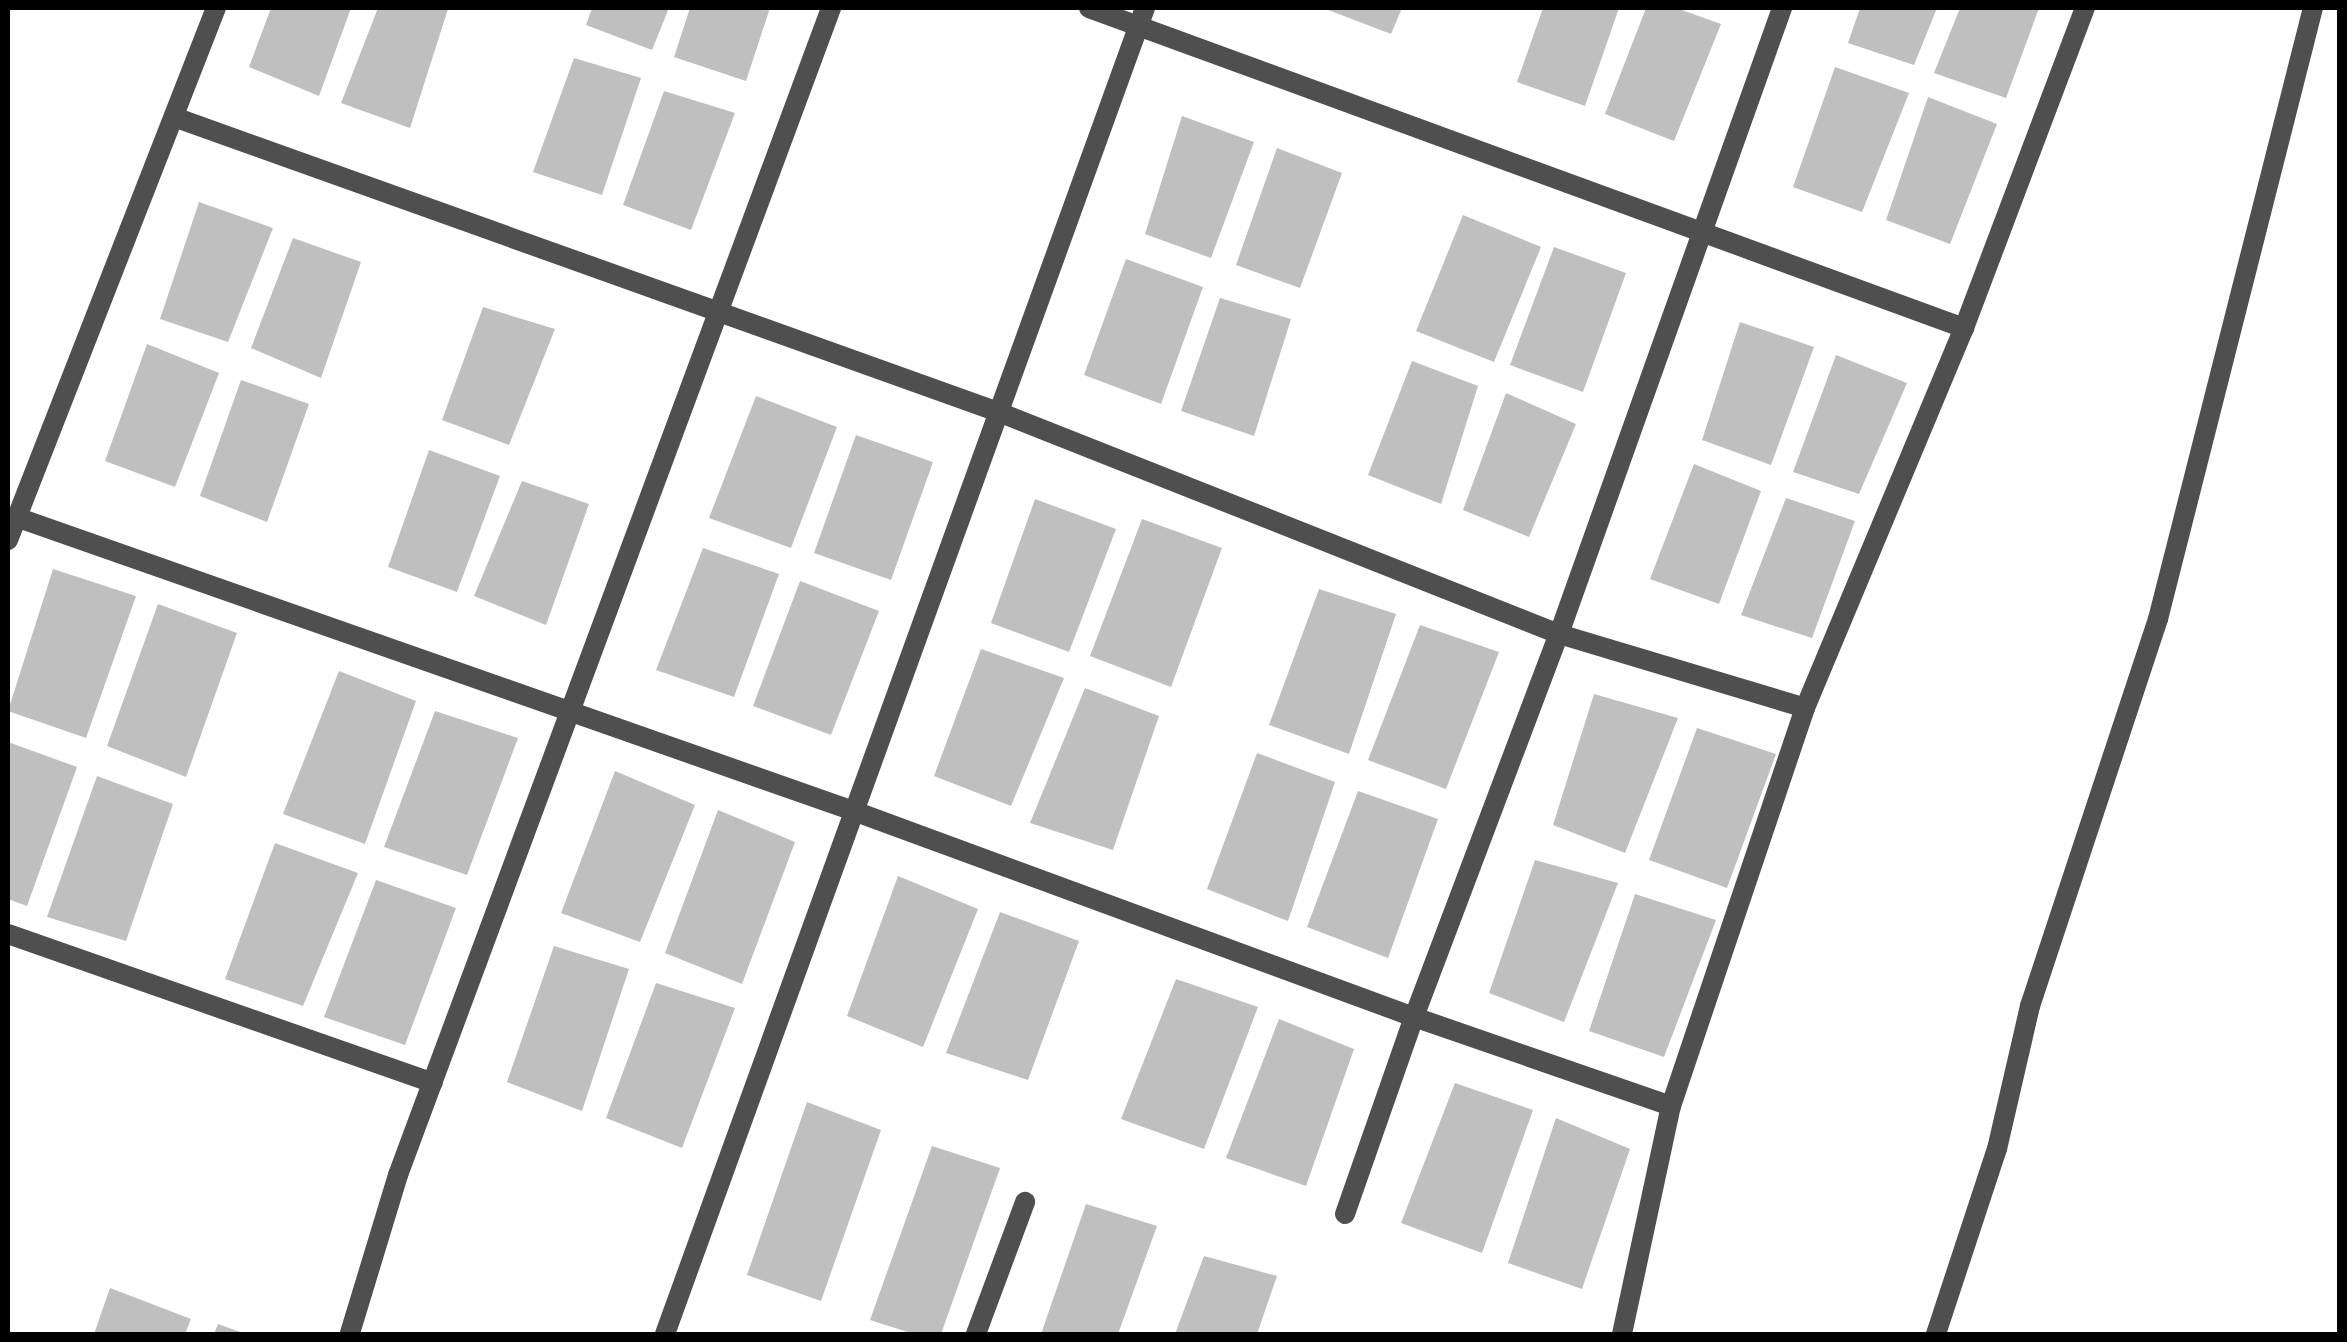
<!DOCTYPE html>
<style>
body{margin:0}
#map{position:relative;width:2347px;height:1342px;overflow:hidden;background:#fff;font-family:Quicksand,sans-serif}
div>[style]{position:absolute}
.building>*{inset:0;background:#bfbfbf}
.street>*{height:20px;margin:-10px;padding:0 10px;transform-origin:10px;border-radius:10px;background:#4f4f4f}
span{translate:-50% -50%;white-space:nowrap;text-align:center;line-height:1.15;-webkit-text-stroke:8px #fff;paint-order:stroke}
.frame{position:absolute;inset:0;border:10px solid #000;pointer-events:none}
</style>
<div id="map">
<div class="building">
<div style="clip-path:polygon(271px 8px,351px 8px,319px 96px,249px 67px)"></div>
<div style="clip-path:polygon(378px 8px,448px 9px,410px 128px,341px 103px)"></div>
<div style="clip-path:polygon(592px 8px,669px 8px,652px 50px,586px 25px)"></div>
<div style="clip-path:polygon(690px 8px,770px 8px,746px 81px,674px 57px)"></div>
<div style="clip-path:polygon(1323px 8px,1402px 8px,1391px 34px)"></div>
<div style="clip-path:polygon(1543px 8px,1619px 8px,1585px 106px,1517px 82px)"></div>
<div style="clip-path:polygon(1646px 8px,1676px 8px,1721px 24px,1674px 141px,1605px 114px)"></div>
<div style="clip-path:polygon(1860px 8px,1937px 8px,1914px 65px,1848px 43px)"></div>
<div style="clip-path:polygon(1960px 8px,2039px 8px,2006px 98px,1934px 73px)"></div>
<div style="clip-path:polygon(574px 58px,641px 78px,602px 195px,533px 172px)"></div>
<div style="clip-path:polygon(1835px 67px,1909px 93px,1862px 212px,1793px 187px)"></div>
<div style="clip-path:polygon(664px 91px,735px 113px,691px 230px,623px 205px)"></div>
<div style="clip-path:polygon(1928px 97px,1997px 124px,1950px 244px,1886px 220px)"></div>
<div style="clip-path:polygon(1182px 116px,1254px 142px,1211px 258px,1145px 234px)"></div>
<div style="clip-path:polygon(1277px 148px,1342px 173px,1300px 288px,1236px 265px)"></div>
<div style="clip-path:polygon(199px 202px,273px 228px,228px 342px,160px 319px)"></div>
<div style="clip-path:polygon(1463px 215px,1541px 247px,1494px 362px,1416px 331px)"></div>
<div style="clip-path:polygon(293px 238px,361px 262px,321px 378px,251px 348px)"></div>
<div style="clip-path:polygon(1554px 247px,1626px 273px,1583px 392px,1510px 365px)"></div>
<div style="clip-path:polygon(1126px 259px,1203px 287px,1161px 404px,1084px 375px)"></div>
<div style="clip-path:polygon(1220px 298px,1291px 319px,1254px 436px,1181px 411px)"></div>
<div style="clip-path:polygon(483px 307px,555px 329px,509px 445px,442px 420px)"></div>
<div style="clip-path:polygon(1740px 322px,1814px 347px,1771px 465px,1702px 440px)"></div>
<div style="clip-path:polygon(147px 344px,219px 373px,175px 487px,105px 461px)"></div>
<div style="clip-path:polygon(1836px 355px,1907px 383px,1859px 494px,1793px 472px)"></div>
<div style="clip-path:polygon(1412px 361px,1478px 386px,1441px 504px,1368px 475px)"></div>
<div style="clip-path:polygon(241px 380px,309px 404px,267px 522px,200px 496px)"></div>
<div style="clip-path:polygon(1506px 393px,1576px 424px,1529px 537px,1463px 510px)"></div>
<div style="clip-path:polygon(756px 396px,837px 427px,791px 548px,709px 518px)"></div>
<div style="clip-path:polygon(856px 435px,933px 462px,891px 580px,814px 553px)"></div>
<div style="clip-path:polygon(429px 450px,500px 476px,457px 592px,388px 567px)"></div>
<div style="clip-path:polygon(1694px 464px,1761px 491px,1719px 604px,1650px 579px)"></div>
<div style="clip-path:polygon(522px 481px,589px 504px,546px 625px,474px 596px)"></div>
<div style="clip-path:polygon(1786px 498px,1855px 521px,1812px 638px,1741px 615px)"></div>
<div style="clip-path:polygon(1035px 499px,1116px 529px,1069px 652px,991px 623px)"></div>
<div style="clip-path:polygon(1142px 519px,1222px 548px,1171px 687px,1090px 656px)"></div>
<div style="clip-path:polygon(703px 548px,779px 574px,734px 697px,656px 670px)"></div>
<div style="clip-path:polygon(53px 569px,136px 596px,86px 738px,8px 711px)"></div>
<div style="clip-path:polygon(800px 581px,879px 611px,831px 735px,753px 706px)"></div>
<div style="clip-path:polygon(1319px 589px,1396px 614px,1349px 754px,1269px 725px)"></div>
<div style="clip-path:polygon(158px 604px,237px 633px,186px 777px,107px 746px)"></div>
<div style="clip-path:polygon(1420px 625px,1499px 652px,1446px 789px,1368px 760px)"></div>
<div style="clip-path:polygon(981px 649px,1064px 678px,1011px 806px,934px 776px)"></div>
<div style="clip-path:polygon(339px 671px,416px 701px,365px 844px,283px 814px)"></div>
<div style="clip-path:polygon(1085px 688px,1159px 716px,1113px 850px,1030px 823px)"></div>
<div style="clip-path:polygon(1594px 694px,1678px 718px,1625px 853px,1553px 825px)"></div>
<div style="clip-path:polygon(435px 711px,518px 738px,467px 875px,384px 847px)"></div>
<div style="clip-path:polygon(1697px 728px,1776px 754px,1727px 888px,1649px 860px)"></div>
<div style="clip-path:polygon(8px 742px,77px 767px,27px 906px,8px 899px)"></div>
<div style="clip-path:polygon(1257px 753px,1335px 782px,1288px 921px,1207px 889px)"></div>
<div style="clip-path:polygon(615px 771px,695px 805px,640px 942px,561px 913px)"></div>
<div style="clip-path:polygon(97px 776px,173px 804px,126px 941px,47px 917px)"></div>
<div style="clip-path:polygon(1358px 791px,1438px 819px,1388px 958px,1307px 927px)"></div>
<div style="clip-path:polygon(718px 810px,795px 842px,742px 984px,665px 953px)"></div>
<div style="clip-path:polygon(275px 843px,358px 873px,303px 1006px,225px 979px)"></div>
<div style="clip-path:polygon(1535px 860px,1618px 883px,1564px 1022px,1489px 993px)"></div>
<div style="clip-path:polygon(898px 876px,978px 909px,923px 1047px,847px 1016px)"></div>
<div style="clip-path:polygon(376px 880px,456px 908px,405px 1045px,324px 1017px)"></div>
<div style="clip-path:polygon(1635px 894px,1716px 920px,1664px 1057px,1589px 1031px)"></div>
<div style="clip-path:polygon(1000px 912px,1079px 941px,1028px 1080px,946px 1053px)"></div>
<div style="clip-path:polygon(554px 946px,629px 969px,582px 1111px,507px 1082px)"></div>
<div style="clip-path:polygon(1176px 979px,1258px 1007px,1204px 1149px,1121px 1119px)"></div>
<div style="clip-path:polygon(656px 983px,735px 1008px,682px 1148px,606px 1118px)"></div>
<div style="clip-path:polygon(1279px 1019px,1354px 1049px,1306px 1186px,1226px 1158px)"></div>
<div style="clip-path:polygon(1455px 1083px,1533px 1110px,1482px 1253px,1401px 1223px)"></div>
<div style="clip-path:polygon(807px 1102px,881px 1130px,821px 1301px,747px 1275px)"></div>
<div style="clip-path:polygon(1556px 1118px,1630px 1149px,1582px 1289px,1508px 1263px)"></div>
<div style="clip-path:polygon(932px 1146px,1000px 1168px,941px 1334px,914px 1334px,870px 1320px)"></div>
<div style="clip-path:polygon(1086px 1204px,1157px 1226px,1118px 1334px,1041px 1334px)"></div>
<div style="clip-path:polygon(1204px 1256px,1277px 1276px,1257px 1334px,1175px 1334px)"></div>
<div style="clip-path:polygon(110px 1288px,191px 1319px,185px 1334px,94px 1334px)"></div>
<div style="clip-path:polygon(218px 1324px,246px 1334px,214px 1334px)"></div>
</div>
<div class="street">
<div style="left:1089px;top:8px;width:932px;rotate:20.09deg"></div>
<div style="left:174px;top:117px;width:878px;rotate:19.69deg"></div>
<div style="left:1001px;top:413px;width:600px;rotate:21.61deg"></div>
<div style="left:1559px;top:634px;width:257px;rotate:16.7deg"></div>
<div style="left:16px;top:517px;width:885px;rotate:19.34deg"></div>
<div style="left:851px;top:810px;width:600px;rotate:20.19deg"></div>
<div style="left:1414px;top:1017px;width:410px;rotate:-69.3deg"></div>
<div style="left:1559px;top:634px;width:665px;rotate:-70.39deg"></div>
<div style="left:8px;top:540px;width:571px;rotate:-68.65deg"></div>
<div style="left:8px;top:934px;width:450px;rotate:19.3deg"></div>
<div style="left:1345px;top:1214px;width:209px;rotate:-70.7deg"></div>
<div style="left:1414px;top:1017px;width:272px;rotate:19.1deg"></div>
<div style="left:350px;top:1333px;width:165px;rotate:-73.1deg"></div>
<div style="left:398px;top:1175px;width:1245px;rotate:-69.64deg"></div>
<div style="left:665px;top:1334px;width:1410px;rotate:-70.1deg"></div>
<div style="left:976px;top:1334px;width:141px;rotate:-69.6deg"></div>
<div style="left:1622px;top:1334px;width:233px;rotate:-77.9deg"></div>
<div style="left:1671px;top:1106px;width:420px;rotate:-71.4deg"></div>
<div style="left:1805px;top:708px;width:412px;rotate:-67.3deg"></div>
<div style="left:1964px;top:328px;width:342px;rotate:-69.3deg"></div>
<div style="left:1936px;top:1334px;width:195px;rotate:-71.8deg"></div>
<div style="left:1997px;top:1149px;width:147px;rotate:-77deg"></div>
<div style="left:2030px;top:1006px;width:408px;rotate:-71.7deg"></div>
<div style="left:2158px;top:619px;width:630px;rotate:-75.77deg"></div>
</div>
<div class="frame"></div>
</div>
